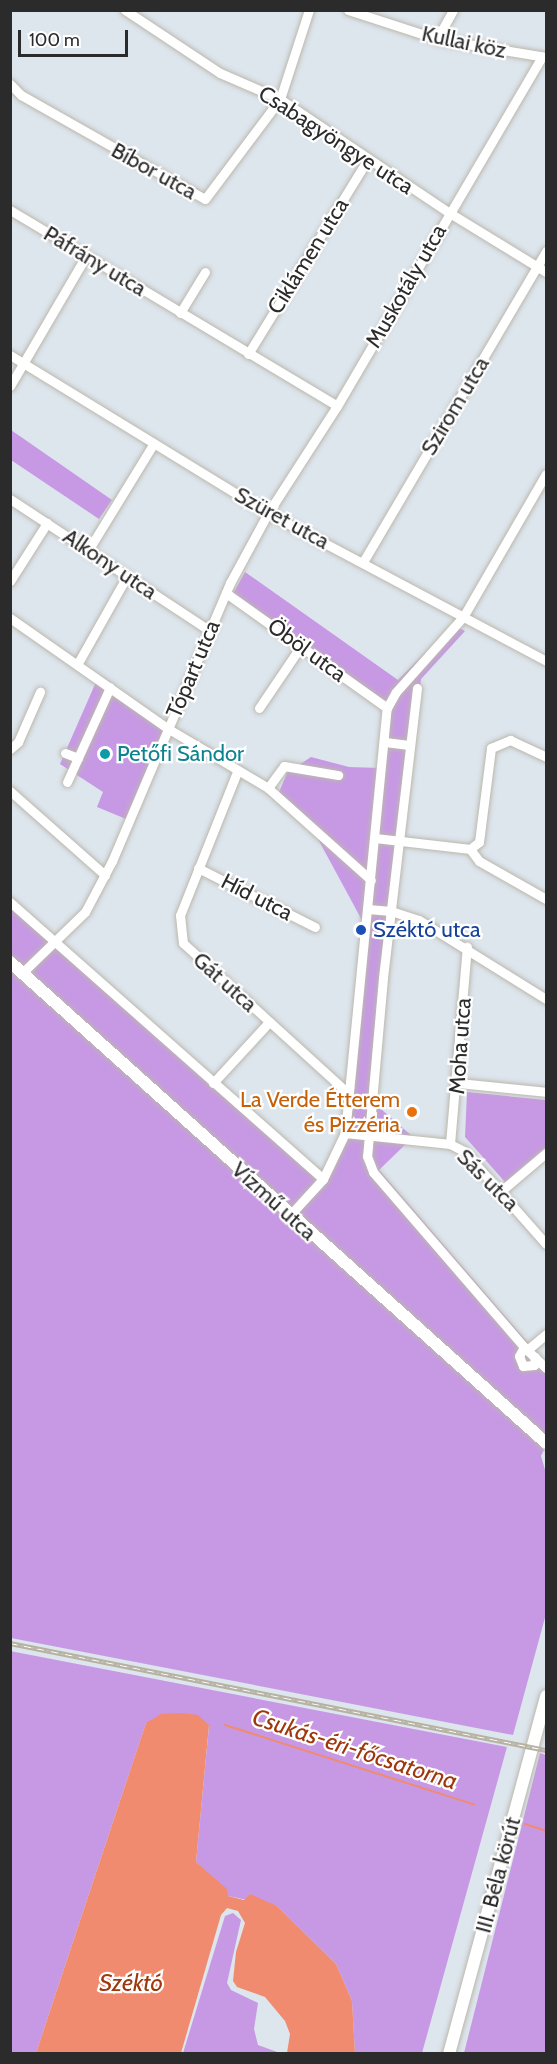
<!DOCTYPE html>
<meta charset="utf-8">
<style>
body{margin:0}
#map{position:relative;width:557px;height:2064px;overflow:hidden;background:#dde5ed;font-family:Cabin,sans-serif}
div>[style]{position:absolute}
.green>*{inset:0;background:#c799e4}
.water>*{inset:0;background:#f08b6f}
.stream>*{height:2px;margin:-1px;padding:0 1px;transform-origin:1px;border-radius:1px;background:#f08b6f}
.roads{filter:drop-shadow(0 0 2px #bbb8ad) drop-shadow(0 0 2px #bbb8ad)}
.street>*{height:9px;margin:-4.5px;padding:0 4.5px;transform-origin:4.5px;border-radius:4.5px;background:#fff}
.secondary>*{height:12px;margin:-6px;padding:0 6px;transform-origin:6px;border-radius:6px;background:#fff}
.rail>*{height:4.5px;margin-top:-2.25px;transform-origin:0;background:repeating-linear-gradient(90deg,#fff 0 7px,#b6b1a0 0 14px);box-sizing:border-box;border-block:2px solid #b6b1a0}
.dots>*{width:16px;height:16px;translate:-50% -50%;box-sizing:border-box;border:3px solid #fff;border-radius:50%}
span{translate:-50% -50%;white-space:nowrap;text-align:center;line-height:1.15;-webkit-text-stroke:4.5px #fff;paint-order:stroke}
.street-label{font-size:22px;color:#2b2b2b}
.culture-label{font-size:22px;color:#0d838f}
.left{translate:0 -50%;text-align:left}
.transit-label{font-size:22px;color:#164399}
.food-label{font-size:22px;color:#c56008}
.right{translate:-100% -50%;text-align:right}
.water-label{font-size:24px;color:#9e380c;font-style:italic}
.frame{position:absolute;inset:0;border:12px solid #2b2b2b;pointer-events:none}
.scale{position:absolute;left:18px;top:30px;width:110px;height:27px;box-sizing:border-box;border:3px solid #2b2b2b;border-top:0;padding-left:8px;font-size:18px;line-height:21px;white-space:nowrap;color:#2b2b2b;-webkit-text-stroke:4px #fff;paint-order:stroke}
</style>
<div id="map">
<div class="green">
<div style="clip-path:polygon(11px 430px,112px 500px,99px 519px,11px 460px)"></div>
<div style="clip-path:polygon(245px 572px,398px 680px,453px 625px,465px 631px,421px 679px,373px 1102px,413px 1137px,379px 1170px,546px 1364px,546px 1445px,541px 1456px,546px 1473px,546px 1614px,513px 1735px,11px 1638px,10px 908px,318px 1180px,342px 1135px,364px 924px,318px 839px,277px 797px,287px 773px,311px 757px,349px 767px,380px 768px,382px 709px,230px 599px)"></div>
<div style="clip-path:polygon(96px 682px,163px 730px,126px 819px,97px 807px,103px 792px,60px 764px)"></div>
<div style="clip-path:polygon(467px 1092px,546px 1100px,546px 1147px,505px 1182px,465px 1137px)"></div>
<div style="clip-path:polygon(10px 1651px,507px 1747px,422px 2053px,355px 2053px,352px 2001px,336px 1964px,277px 1906px,228px 1896px,196px 1862px,209px 1726px,146px 1723px,36px 2053px,11px 2053px)"></div>
<div style="clip-path:polygon(540px 1753px,546px 1755px,546px 2053px,464px 2053px)"></div>
<div style="clip-path:polygon(233px 1913px,241px 1920px,227px 1983px,231px 1990px,258px 2003px,254px 2029px,258px 2045px,280px 2053px,183px 2053px,225px 1916px)"></div>
</div>
<div class="water">
<div style="clip-path:polygon(180px 1713px,198px 1715px,209px 1725px,196px 1862px,227px 1889px,228px 1896px,244px 1900px,250px 1894px,277px 1906px,336px 1964px,352px 2001px,355px 2053px,287px 2053px,290px 2034px,285px 2021px,265px 1997px,237px 1987px,233px 1981px,236px 1952px,245px 1923px,238px 1911px,227px 1908px,221px 1915px,181px 2053px,36px 2053px,146px 1723px,161px 1714px)"></div>
</div>
<div class="stream">
<div style="left:225px;top:1725px;width:262px;rotate:17.7deg"></div>
<div style="left:525px;top:1824px;width:22px;rotate:18deg"></div>
</div>
<div class="roads">
<div class="street">
<div style="left:125px;top:10px;width:114px;rotate:33.6deg"></div>
<div style="left:220px;top:73px;width:65px;rotate:23.4deg"></div>
<div style="left:280px;top:99px;width:202px;rotate:33.9deg"></div>
<div style="left:448px;top:212px;width:115px;rotate:31.5deg"></div>
<div style="left:348px;top:10px;width:94px;rotate:18deg"></div>
<div style="left:437px;top:39px;width:110px;rotate:9.4deg"></div>
<div style="left:437px;top:39px;width:33px;rotate:-61deg"></div>
<div style="left:10px;top:84px;width:16px;rotate:45deg"></div>
<div style="left:21px;top:95px;width:211px;rotate:29.5deg"></div>
<div style="left:205px;top:199px;width:125px;rotate:-53.1deg"></div>
<div style="left:280px;top:99px;width:94px;rotate:-72deg"></div>
<div style="left:10px;top:210px;width:381px;rotate:30.9deg"></div>
<div style="left:180px;top:313px;width:48px;rotate:-58.6deg"></div>
<div style="left:248px;top:354px;width:229px;rotate:-58.4deg"></div>
<div style="left:10px;top:355px;width:303px;rotate:31.5deg"></div>
<div style="left:268px;top:513px;width:315px;rotate:28deg"></div>
<div style="left:10px;top:386px;width:151px;rotate:-59.7deg"></div>
<div style="left:10px;top:499px;width:238px;rotate:33.4deg"></div>
<div style="left:89px;top:549px;width:124px;rotate:-58.5deg"></div>
<div style="left:363px;top:562px;width:361px;rotate:-59.5deg"></div>
<div style="left:10px;top:581px;width:69px;rotate:-57.5deg"></div>
<div style="left:226px;top:593px;width:198px;rotate:35.5deg"></div>
<div style="left:10px;top:618px;width:192px;rotate:35deg"></div>
<div style="left:167px;top:728px;width:117px;rotate:30.7deg"></div>
<div style="left:268px;top:788px;width:138px;rotate:41.8deg"></div>
<div style="left:78px;top:663px;width:100px;rotate:-60.6deg"></div>
<div style="left:417px;top:688px;width:292px;rotate:96.7deg"></div>
<div style="left:383px;top:978px;width:179px;rotate:95.1deg"></div>
<div style="left:367px;top:1156px;width:17px;rotate:69deg"></div>
<div style="left:373px;top:1172px;width:231px;rotate:49.2deg"></div>
<div style="left:524px;top:1347px;width:30px;rotate:44deg"></div>
<div style="left:259px;top:708px;width:75px;rotate:-55.9deg"></div>
<div style="left:385px;top:742px;width:24px;rotate:7deg"></div>
<div style="left:10px;top:749px;width:11px;rotate:-41deg"></div>
<div style="left:18px;top:742px;width:55px;rotate:-66.3deg"></div>
<div style="left:65px;top:753px;width:14px;rotate:21deg"></div>
<div style="left:237px;top:772px;width:154px;rotate:111.7deg"></div>
<div style="left:180px;top:915px;width:28px;rotate:84deg"></div>
<div style="left:183px;top:943px;width:224px;rotate:42.3deg"></div>
<div style="left:67px;top:782px;width:104px;rotate:-65.6deg"></div>
<div style="left:268px;top:788px;width:27px;rotate:-54deg"></div>
<div style="left:284px;top:766px;width:55px;rotate:9.5deg"></div>
<div style="left:10px;top:791px;width:127px;rotate:41.5deg"></div>
<div style="left:375px;top:838px;width:96px;rotate:6.6deg"></div>
<div style="left:470px;top:849px;width:15px;rotate:53deg"></div>
<div style="left:479px;top:861px;width:77px;rotate:29.6deg"></div>
<div style="left:470px;top:849px;width:11px;rotate:-38deg"></div>
<div style="left:479px;top:842px;width:95px;rotate:-82.7deg"></div>
<div style="left:491px;top:748px;width:21px;rotate:-23deg"></div>
<div style="left:510px;top:740px;width:40px;rotate:25deg"></div>
<div style="left:198px;top:868px;width:131px;rotate:26.8deg"></div>
<div style="left:10px;top:902px;width:418px;rotate:41.5deg"></div>
<div style="left:368px;top:909px;width:23px;rotate:5deg"></div>
<div style="left:391px;top:911px;width:29px;rotate:18deg"></div>
<div style="left:419px;top:920px;width:150px;rotate:31.9deg"></div>
<div style="left:22px;top:973px;width:88px;rotate:-44.1deg"></div>
<div style="left:85px;top:912px;width:58px;rotate:-62.1deg"></div>
<div style="left:112px;top:861px;width:302px;rotate:-67deg"></div>
<div style="left:230px;top:583px;width:80px;rotate:-61.5deg"></div>
<div style="left:268px;top:513px;width:127px;rotate:-57.2deg"></div>
<div style="left:337px;top:406px;width:405px;rotate:-59.6deg"></div>
<div style="left:213px;top:1083px;width:83px;rotate:-47.4deg"></div>
<div style="left:458px;top:1083px;width:88px;rotate:5.8deg"></div>
<div style="left:345px;top:1133px;width:106px;rotate:6deg"></div>
<div style="left:450px;top:1144px;width:16px;rotate:27deg"></div>
<div style="left:464px;top:1151px;width:124px;rotate:48.6deg"></div>
<div style="left:450px;top:1144px;width:198px;rotate:-85.1deg"></div>
<div style="left:501px;top:1191px;width:59px;rotate:-40.2deg"></div>
<div style="left:290px;top:1215px;width:49px;rotate:-47.5deg"></div>
<div style="left:323px;top:1179px;width:51px;rotate:-64.4deg"></div>
<div style="left:345px;top:1133px;width:427px;rotate:-84.4deg"></div>
<div style="left:387px;top:708px;width:18px;rotate:-61deg"></div>
<div style="left:396px;top:692px;width:101px;rotate:-48.2deg"></div>
<div style="left:463px;top:617px;width:165px;rotate:-59.9deg"></div>
<div style="left:524px;top:1347px;width:10px;rotate:119deg"></div>
<div style="left:519px;top:1356px;width:11px;rotate:68deg"></div>
<div style="left:523px;top:1366px;width:11px;rotate:-5deg"></div>
<div style="left:534px;top:1365px;width:8px;rotate:-83deg"></div>
<div style="left:527px;top:1350px;width:25px;rotate:-40deg"></div>
</div>
<div class="secondary">
<div style="left:10px;top:962px;width:720px;rotate:41.9deg"></div>
<div style="left:449px;top:2054px;width:371px;rotate:-74.8deg"></div>
</div>
</div>
<div class="rail">
<div style="left:10px;top:1643px;width:547px;rotate:11.29deg"></div>
</div>
<div class="dots">
<div style="left:105px;top:754px;background:#0f9aa8"></div>
<div style="left:361px;top:930px;background:#1a4fb4"></div>
<div style="left:412px;top:1112px;background:#e8710a"></div>
</div>
<div class="street-label">
<span style="left:464px;top:42px;rotate:12deg">Kullai köz</span>
<span style="left:336px;top:140px;rotate:33deg">Csabagyöngye utca</span>
<span style="left:154px;top:171px;rotate:29deg">Bíbor utca</span>
<span style="left:308px;top:256px;rotate:-58deg">Ciklámen utca</span>
<span style="left:95px;top:261px;rotate:31deg">Páfrány utca</span>
<span style="left:406px;top:286px;rotate:-60deg">Muskotály utca</span>
<span style="left:455px;top:406px;rotate:-59deg">Szirom utca</span>
<span style="left:282px;top:518px;rotate:29deg">Szüret utca</span>
<span style="left:110px;top:564px;rotate:34deg">Alkony utca</span>
<span style="left:307px;top:650px;rotate:36deg">Öböl utca</span>
<span style="left:193px;top:669px;rotate:-67deg">Tópart utca</span>
<span style="left:257px;top:897px;rotate:27deg">Híd utca</span>
<span style="left:225px;top:982px;rotate:42deg">Gát utca</span>
<span style="left:460px;top:1046px;rotate:-86deg">Moha utca</span>
<span style="left:488px;top:1180px;rotate:45deg">Sás utca</span>
<span style="left:274px;top:1201px;rotate:42deg">Vízmű utca</span>
<span style="left:498px;top:1875px;rotate:-75deg">III. Béla körút</span>
</div>
<div class="culture-label">
<span class="left" style="left:117px;top:754px">Petőfi Sándor</span>
</div>
<div class="transit-label">
<span class="left" style="left:373px;top:930px">Széktó utca</span>
</div>
<div class="food-label">
<span class="right" style="left:400px;top:1112px">La Verde Étterem<br>és Pizzéria</span>
</div>
<div class="water-label">
<span style="left:355px;top:1749px;rotate:18deg">Csukás-éri-főcsatorna</span>
<span style="left:131px;top:1983px">Széktó</span>
</div>
<div class="frame"></div>
<div class="scale">100 m</div>
</div>
